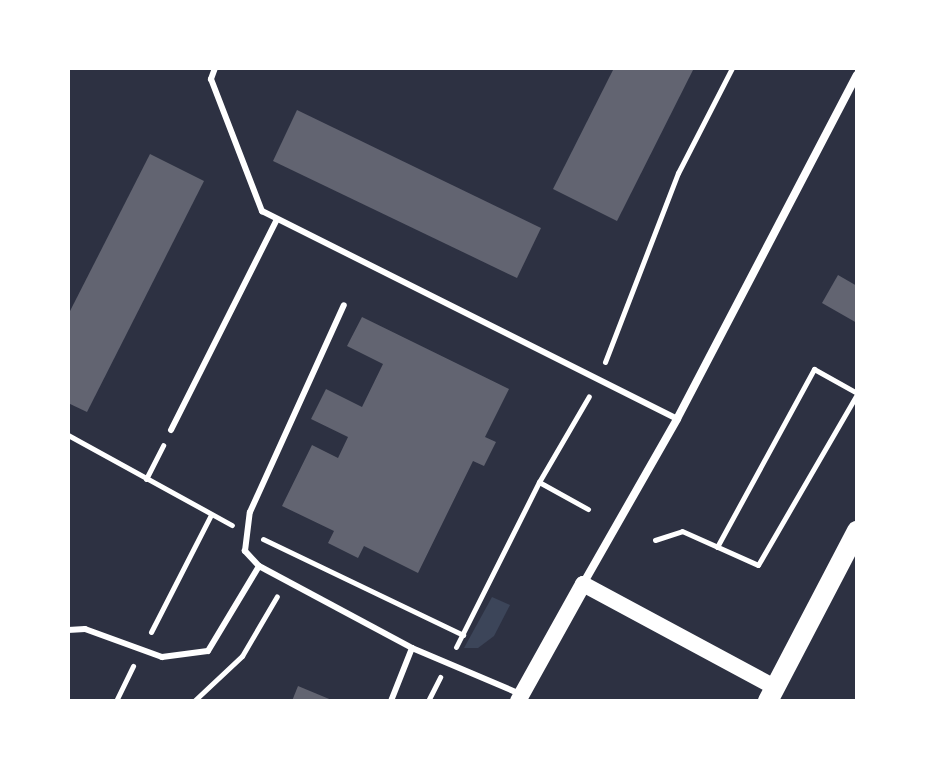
<!DOCTYPE html>
<style>
body{margin:0}
#map{position:relative;width:925px;height:769px;overflow:hidden;background:#2d3142;font-family:Barlow,sans-serif}
div>[style]{position:absolute}
.green>*{inset:0;background:#3c4559}
.building>*{inset:0;background:#626471}
.path>*{height:5px;margin:-2.5px;padding:0 2.5px;transform-origin:2.5px;border-radius:2.5px;background:#fff}
.service>*{height:6px;margin:-3px;padding:0 3px;transform-origin:3px;border-radius:3px;background:#fff}
.minor>*{height:8px;margin:-4px;padding:0 4px;transform-origin:4px;border-radius:4px;background:#fff}
.secondary>*{height:16px;margin:-8px;padding:0 8px;transform-origin:8px;border-radius:8px;background:#fff}
.primary>*{height:20px;margin:-10px;padding:0 10px;transform-origin:10px;border-radius:10px;background:#fff}
span{translate:-50% -50%;white-space:nowrap;text-align:center;line-height:1.15;-webkit-text-stroke:6px #fff;paint-order:stroke}
.frame{position:absolute;inset:0;border:70px solid #fff;pointer-events:none}
</style>
<div id="map">
<div class="green">
<div style="clip-path:polygon(492px 597px,510px 605px,494px 636px,478px 648px,464px 648px)"></div>
</div>
<div class="building">
<div style="clip-path:polygon(614px 68px,694px 68px,617px 221px,553px 189px)"></div>
<div style="clip-path:polygon(297px 110px,541px 228px,517px 278px,273px 161px)"></div>
<div style="clip-path:polygon(150px 154px,204px 181px,87px 412px,68px 403px,68px 315px)"></div>
<div style="clip-path:polygon(838px 275px,857px 286px,857px 323px,822px 303px)"></div>
<div style="clip-path:polygon(362px 317px,509px 389px,485px 437px,496px 442px,484px 466px,473px 461px,418px 573px,364px 546px,358px 558px,328px 543px,334px 531px,282px 506px,312px 445px,338px 458px,348px 437px,311px 419px,326px 389px,362px 407px,383px 364px,347px 346px)"></div>
<div style="clip-path:polygon(298px 686px,334px 701px,292px 701px)"></div>
</div>
<div class="path">
<div style="left:605px;top:362px;width:203px;rotate:-68.9deg"></div>
<div style="left:678px;top:173px;width:118px;rotate:-62.8deg"></div>
<div style="left:68px;top:435px;width:187px;rotate:28.8deg"></div>
<div style="left:146px;top:479px;width:38px;rotate:-63deg"></div>
<div style="left:539px;top:482px;width:99px;rotate:-59.8deg"></div>
<div style="left:263px;top:539px;width:222px;rotate:25.6deg"></div>
<div style="left:655px;top:540px;width:28px;rotate:-18deg"></div>
<div style="left:682px;top:531px;width:83px;rotate:24.1deg"></div>
<div style="left:758px;top:565px;width:198px;rotate:-59.9deg"></div>
<div style="left:717px;top:547px;width:203px;rotate:-61.4deg"></div>
<div style="left:814px;top:369px;width:49px;rotate:29.2deg"></div>
<div style="left:151px;top:632px;width:131px;rotate:-62.9deg"></div>
<div style="left:456px;top:647px;width:185px;rotate:-63.3deg"></div>
<div style="left:539px;top:482px;width:56px;rotate:28.9deg"></div>
<div style="left:116px;top:701px;width:39px;rotate:-64deg"></div>
<div style="left:194px;top:701px;width:66px;rotate:-43.2deg"></div>
<div style="left:242px;top:656px;width:69px;rotate:-59.7deg"></div>
<div style="left:428px;top:701px;width:27px;rotate:-63deg"></div>
</div>
<div class="service">
<div style="left:215px;top:68px;width:12px;rotate:110deg"></div>
<div style="left:211px;top:79px;width:142px;rotate:68.9deg"></div>
<div style="left:262px;top:211px;width:464px;rotate:26.6deg"></div>
<div style="left:171px;top:430px;width:236px;rotate:-63.3deg"></div>
<div style="left:259px;top:566px;width:21px;rotate:-133deg"></div>
<div style="left:245px;top:551px;width:39px;rotate:-83deg"></div>
<div style="left:250px;top:512px;width:227px;rotate:-65.6deg"></div>
<div style="left:68px;top:630px;width:17px;rotate:-3deg"></div>
<div style="left:85px;top:629px;width:82px;rotate:20deg"></div>
<div style="left:162px;top:657px;width:46px;rotate:-7.4deg"></div>
<div style="left:208px;top:651px;width:99px;rotate:-59deg"></div>
<div style="left:259px;top:566px;width:174px;rotate:28.2deg"></div>
<div style="left:412px;top:648px;width:115px;rotate:23deg"></div>
<div style="left:391px;top:701px;width:57px;rotate:-68.4deg"></div>
</div>
<div class="minor">
<div style="left:583px;top:584px;width:190px;rotate:-60.3deg"></div>
<div style="left:677px;top:419px;width:388px;rotate:-62.4deg"></div>
</div>
<div class="secondary">
<div style="left:518px;top:701px;width:134px;rotate:-60.9deg"></div>
<div style="left:583px;top:584px;width:217px;rotate:28.3deg"></div>
</div>
<div class="primary">
<div style="left:768px;top:701px;width:192px;rotate:-62.4deg"></div>
</div>
<div class="frame"></div>
</div>
